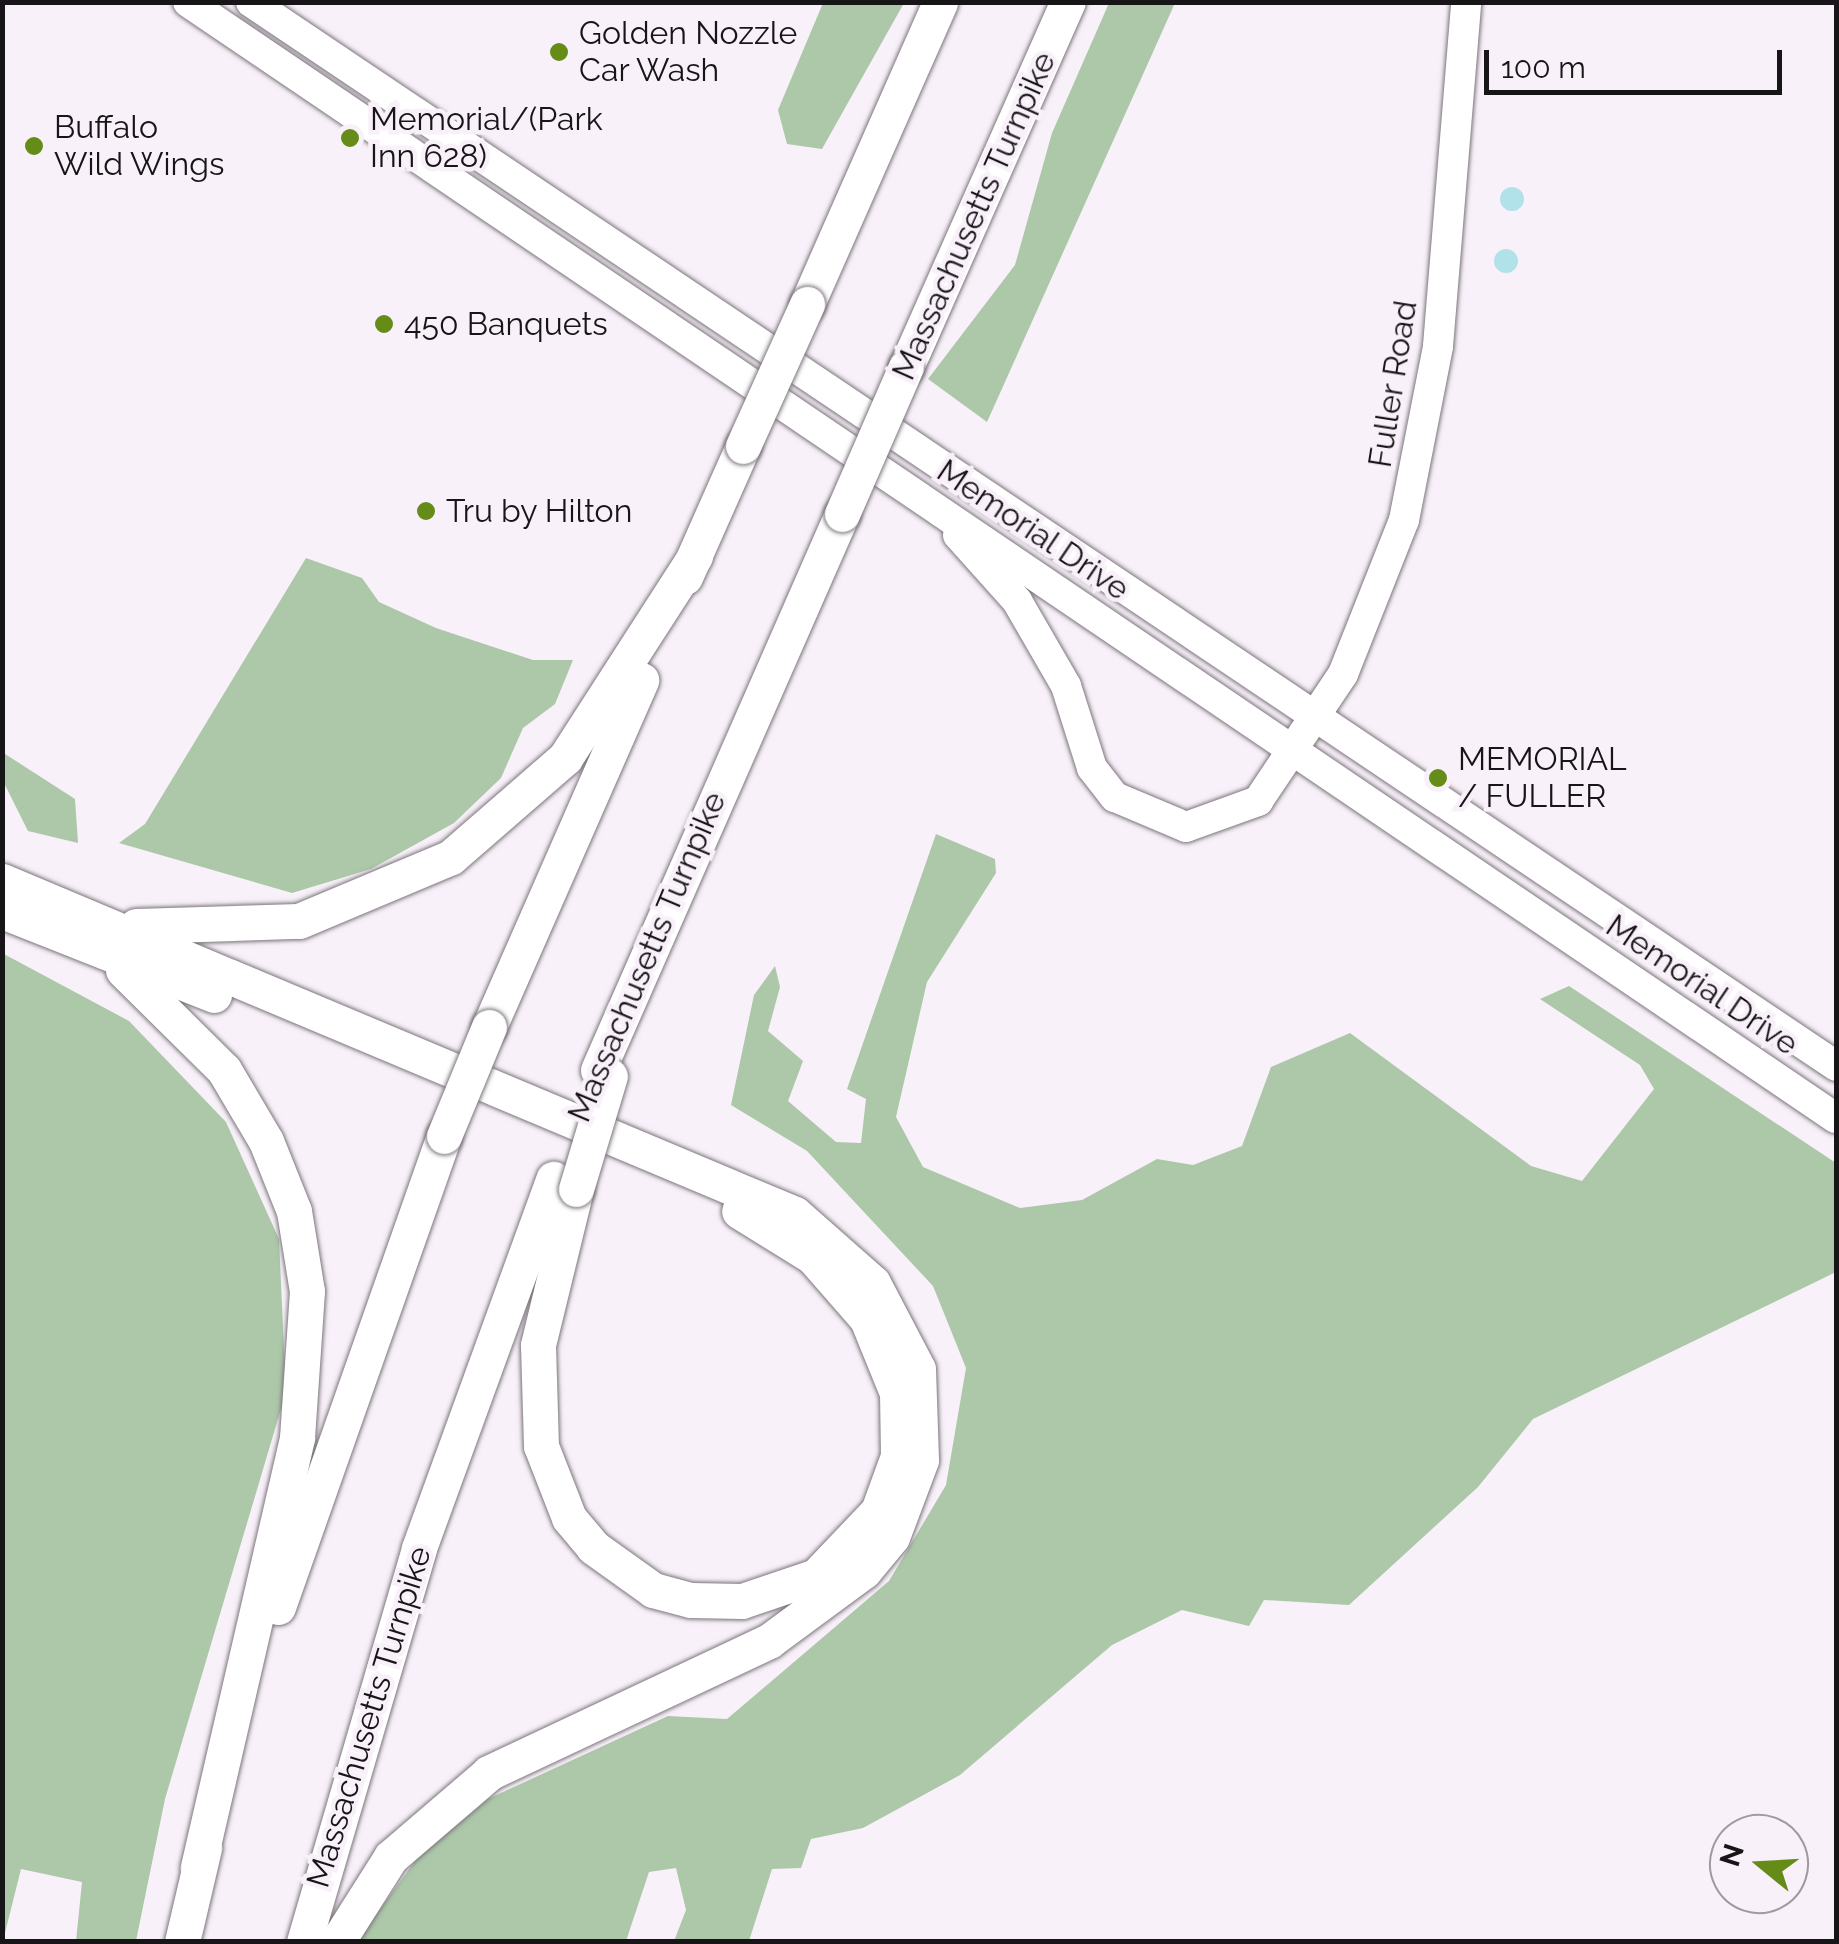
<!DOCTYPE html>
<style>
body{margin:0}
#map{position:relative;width:1839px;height:1944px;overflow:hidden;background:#f9f1fa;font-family:Raleway,sans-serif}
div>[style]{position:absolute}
.forest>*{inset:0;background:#acc8a9}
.water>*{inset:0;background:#b1e2ea}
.round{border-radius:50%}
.roads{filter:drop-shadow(0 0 2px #7c757c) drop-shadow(0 0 2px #7c757c)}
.major>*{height:30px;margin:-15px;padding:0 15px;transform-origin:15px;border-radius:15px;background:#fff}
.highway>*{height:35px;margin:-17.5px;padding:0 17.5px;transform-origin:17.5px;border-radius:17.5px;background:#fff}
.bridges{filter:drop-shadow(0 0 2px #7c757c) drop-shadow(0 0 2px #7c757c)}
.highway-bridge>*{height:35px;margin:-17.5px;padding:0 17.5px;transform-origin:17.5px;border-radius:17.5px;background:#fff}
.dots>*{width:28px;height:28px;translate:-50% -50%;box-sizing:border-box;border:5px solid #f9f1fa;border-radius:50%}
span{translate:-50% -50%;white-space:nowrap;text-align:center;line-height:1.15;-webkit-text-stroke:9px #f9f1fa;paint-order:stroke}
.poi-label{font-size:32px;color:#181518}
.left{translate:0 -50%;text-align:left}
.street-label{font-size:32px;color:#181518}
.frame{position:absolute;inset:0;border:5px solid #181518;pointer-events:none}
.north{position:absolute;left:1709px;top:1814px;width:100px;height:100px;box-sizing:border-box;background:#f9f1fa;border:2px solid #9f99a0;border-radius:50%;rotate:288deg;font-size:28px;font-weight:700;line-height:40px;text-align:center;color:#181518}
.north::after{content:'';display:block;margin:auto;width:35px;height:45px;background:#658c18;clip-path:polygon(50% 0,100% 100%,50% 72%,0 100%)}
.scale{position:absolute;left:1484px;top:50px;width:298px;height:45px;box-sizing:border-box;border:5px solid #181518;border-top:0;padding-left:12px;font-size:30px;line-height:35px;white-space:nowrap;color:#181518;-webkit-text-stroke:8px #f9f1fa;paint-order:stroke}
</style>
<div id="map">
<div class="forest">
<div style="clip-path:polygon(823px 3px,904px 3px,822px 149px,787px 144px,778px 110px)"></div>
<div style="clip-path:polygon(1109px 3px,1175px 3px,987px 422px,928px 379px,1015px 265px,1052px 133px)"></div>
<div style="clip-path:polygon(306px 558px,362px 578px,379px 602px,436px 628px,533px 660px,573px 660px,555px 704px,523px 728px,501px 778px,454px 823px,371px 869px,292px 893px,119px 843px,145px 824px)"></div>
<div style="clip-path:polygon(2px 752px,75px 799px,78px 843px,28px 831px,3px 781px)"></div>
<div style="clip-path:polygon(936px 834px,995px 859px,996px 873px,927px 982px,896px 1117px,923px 1167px,1020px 1208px,1082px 1200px,1157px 1159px,1193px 1165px,1242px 1146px,1271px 1067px,1350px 1033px,1531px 1166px,1582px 1181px,1654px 1089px,1640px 1065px,1540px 999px,1569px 986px,1836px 1163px,1836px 1272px,1533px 1419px,1478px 1487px,1349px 1605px,1264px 1600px,1249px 1626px,1182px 1610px,1112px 1645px,960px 1775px,863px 1828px,811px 1839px,801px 1868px,772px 1869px,749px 1941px,674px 1941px,686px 1910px,676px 1868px,649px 1872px,626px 1941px,356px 1942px,418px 1857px,488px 1799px,668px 1716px,727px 1719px,889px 1581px,946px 1485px,966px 1368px,933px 1286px,807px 1151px,731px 1105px,754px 995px,775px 966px,780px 987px,768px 1031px,803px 1061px,788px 1101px,836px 1142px,861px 1143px,866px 1099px,847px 1089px)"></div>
<div style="clip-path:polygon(2px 953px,129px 1021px,226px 1122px,279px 1239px,286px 1392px,165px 1799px,136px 1941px,76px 1941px,82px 1882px,21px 1869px,3px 1941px)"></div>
</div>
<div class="water">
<div class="round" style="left:1500px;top:187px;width:24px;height:24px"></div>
<div class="round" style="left:1494px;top:249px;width:24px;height:24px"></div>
</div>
<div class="roads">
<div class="major">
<div style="left:188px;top:2px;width:1990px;rotate:34.11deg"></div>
<div style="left:251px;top:2px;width:1909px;rotate:33.87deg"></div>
<div style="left:958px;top:535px;width:89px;rotate:48.2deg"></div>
<div style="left:1017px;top:601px;width:98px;rotate:60deg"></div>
<div style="left:1066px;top:686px;width:86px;rotate:72.4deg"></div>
<div style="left:1092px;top:768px;width:37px;rotate:52deg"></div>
<div style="left:1115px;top:797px;width:77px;rotate:22.9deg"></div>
<div style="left:1186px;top:827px;width:77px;rotate:-19.9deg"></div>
<div style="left:1258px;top:801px;width:153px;rotate:-56.2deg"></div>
<div style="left:1343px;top:674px;width:166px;rotate:-68.4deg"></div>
<div style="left:1404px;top:520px;width:177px;rotate:-78.9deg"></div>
<div style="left:1438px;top:346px;width:345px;rotate:-85.3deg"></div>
</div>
<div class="highway">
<div style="left:807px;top:304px;width:330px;rotate:-66.2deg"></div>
<div style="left:906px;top:367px;width:399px;rotate:-66.1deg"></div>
<div style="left:685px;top:577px;width:143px;rotate:-66.1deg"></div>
<div style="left:2px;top:881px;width:860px;rotate:22.78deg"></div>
<div style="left:795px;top:1214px;width:104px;rotate:41.5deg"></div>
<div style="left:873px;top:1283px;width:97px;rotate:62.4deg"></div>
<div style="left:918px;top:1369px;width:91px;rotate:88.1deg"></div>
<div style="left:921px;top:1460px;width:82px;rotate:110.6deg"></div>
<div style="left:892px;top:1537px;width:44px;rotate:129.5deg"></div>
<div style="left:864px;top:1571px;width:118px;rotate:143.6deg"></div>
<div style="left:769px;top:1641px;width:310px;rotate:154.8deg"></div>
<div style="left:489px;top:1773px;width:129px;rotate:139.4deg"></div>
<div style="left:391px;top:1857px;width:101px;rotate:122.4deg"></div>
<div style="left:2px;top:911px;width:228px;rotate:21.6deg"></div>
<div style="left:136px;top:926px;width:163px;rotate:-1.8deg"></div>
<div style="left:299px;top:921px;width:165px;rotate:-22.8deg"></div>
<div style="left:451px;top:857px;width:151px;rotate:-41deg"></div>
<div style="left:565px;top:758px;width:240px;rotate:-57.2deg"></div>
<div style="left:123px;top:970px;width:142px;rotate:44.7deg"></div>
<div style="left:224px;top:1070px;width:82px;rotate:59.4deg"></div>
<div style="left:266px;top:1141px;width:75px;rotate:68.2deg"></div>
<div style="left:294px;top:1211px;width:81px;rotate:80.8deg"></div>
<div style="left:307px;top:1291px;width:147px;rotate:93.9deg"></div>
<div style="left:297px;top:1438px;width:441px;rotate:103deg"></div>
<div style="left:489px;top:1027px;width:379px;rotate:-66.3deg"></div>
<div style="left:598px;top:1070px;width:607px;rotate:-66.31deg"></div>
<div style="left:576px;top:1189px;width:161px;rotate:103.7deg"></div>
<div style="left:538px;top:1345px;width:101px;rotate:88.3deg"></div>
<div style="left:541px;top:1446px;width:77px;rotate:68.7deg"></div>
<div style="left:569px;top:1518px;width:38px;rotate:50deg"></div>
<div style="left:593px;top:1547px;width:74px;rotate:35.6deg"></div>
<div style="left:653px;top:1590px;width:39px;rotate:15deg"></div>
<div style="left:691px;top:1600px;width:51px;rotate:1.1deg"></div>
<div style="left:742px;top:1601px;width:78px;rotate:-18.7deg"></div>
<div style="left:816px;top:1576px;width:90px;rotate:-46.4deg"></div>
<div style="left:878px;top:1511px;width:59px;rotate:-70deg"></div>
<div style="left:898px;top:1456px;width:63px;rotate:-90.9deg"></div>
<div style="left:897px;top:1393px;width:80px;rotate:-112.1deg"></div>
<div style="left:867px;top:1319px;width:82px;rotate:-131.1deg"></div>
<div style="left:813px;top:1257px;width:87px;rotate:-148.1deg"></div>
<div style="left:278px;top:1607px;width:499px;rotate:-70.6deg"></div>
<div style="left:182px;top:1942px;width:97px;rotate:-76.8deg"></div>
<div style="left:304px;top:1942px;width:410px;rotate:-73.7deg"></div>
<div style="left:419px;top:1548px;width:393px;rotate:-70deg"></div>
</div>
</div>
<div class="bridges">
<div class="highway-bridge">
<div style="left:743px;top:446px;width:156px;rotate:-65.7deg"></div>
<div style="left:842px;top:514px;width:160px;rotate:-66.5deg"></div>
<div style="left:444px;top:1136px;width:118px;rotate:-67.6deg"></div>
<div style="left:576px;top:1189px;width:118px;rotate:-73.3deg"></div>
</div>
</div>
<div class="dots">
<div style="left:559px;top:52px;background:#658c18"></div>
<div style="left:350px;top:138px;background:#658c18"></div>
<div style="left:34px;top:146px;background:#658c18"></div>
<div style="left:384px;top:324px;background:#658c18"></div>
<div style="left:426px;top:511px;background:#658c18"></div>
<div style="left:1438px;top:778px;background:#658c18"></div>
</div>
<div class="poi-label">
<span class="left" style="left:579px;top:52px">Golden Nozzle<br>Car Wash</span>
<span class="left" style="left:370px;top:138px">Memorial/(Park<br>Inn 628)</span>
<span class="left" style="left:54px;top:146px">Buffalo<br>Wild Wings</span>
<span class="left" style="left:404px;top:324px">450 Banquets</span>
<span class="left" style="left:446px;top:511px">Tru by Hilton</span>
<span class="left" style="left:1458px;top:778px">MEMORIAL<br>/ FULLER</span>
</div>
<div class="street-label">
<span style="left:974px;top:216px;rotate:-66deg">Massachusetts Turnpike</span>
<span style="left:1393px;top:384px;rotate:-81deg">Fuller Road</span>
<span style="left:1033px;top:530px;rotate:34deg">Memorial Drive</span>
<span style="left:647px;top:957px;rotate:-67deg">Massachusetts Turnpike</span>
<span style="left:1702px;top:985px;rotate:34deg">Memorial Drive</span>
<span style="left:369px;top:1717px;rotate:-73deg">Massachusetts Turnpike</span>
</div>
<div class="frame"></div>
<div class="north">N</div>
<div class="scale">100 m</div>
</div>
